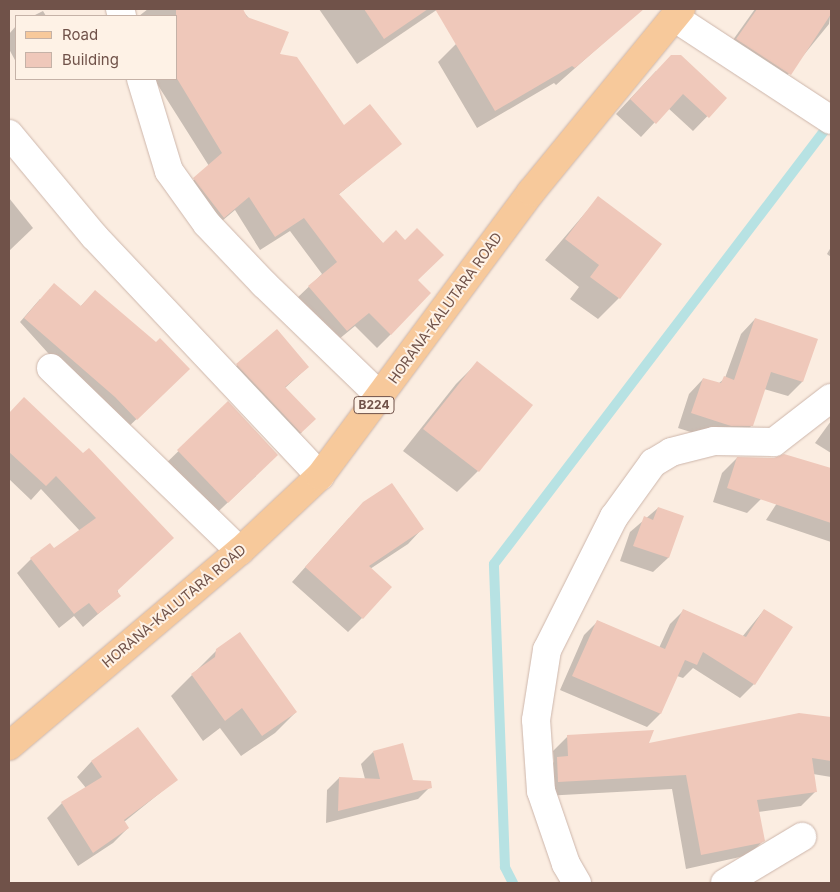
<!DOCTYPE html>
<style>
body{margin:0}
#map{position:relative;width:840px;height:892px;overflow:hidden;background:#fbede1;font-family:Inter,sans-serif}
div>[style]{position:absolute}
.shadow>*{inset:0;background:#0003}
.stream>*{height:10px;margin:-5px;padding:0 5px;transform-origin:5px;border-radius:5px;background:#b7e2e3}
.building>*{inset:0;background:#efc8ba}
.roads{filter:drop-shadow(0 0 1px #cdb6ab) drop-shadow(0 0 1px #cdb6ab)}
.minor>*{height:28px;margin:-14px;padding:0 14px;transform-origin:14px;border-radius:14px;background:#fff}
.major>*{height:28px;margin:-14px;padding:0 14px;transform-origin:14px;border-radius:14px;background:#f7c99b}
span{translate:-50% -50%;white-space:nowrap;text-align:center;line-height:1.15;-webkit-text-stroke:4px #fef2e6;paint-order:stroke}
.shield-label span{padding:1px 4px;background:#fef2e6;border:1px solid;border-radius:4px;-webkit-text-stroke-width:0}
.shield-label{font-size:12px;color:#705249;font-weight:700}
.street-label{font-size:14px;color:#705249}
.frame{position:absolute;inset:0;border:10px solid #705249;pointer-events:none}
.legend{position:absolute;left:15px;top:15px;width:162px;height:65px;box-sizing:border-box;background:#fef2e6;border:1px solid #c5b2a7;margin:0;padding:6px 9px;list-style:none;font-size:15px;color:#705249}
.legend li{display:flex;align-items:center;gap:10px;height:25px}
.legend b{width:25px;border:1px solid #c5b2a7}
</style>
<div id="map">
<div class="shadow">
<div style="clip-path:polygon(148px 9px,241px 9px,343px 126px,400px 144px,338px 195px,417px 280px,391px 334px,377px 348px,355px 326px,333px 344px,295px 300px,322px 274px,290px 231px,260px 250px,235px 210px,210px 231px,180px 193px,209px 166px,154px 79px,176px 79px,176px 16px,139px 16px)"></div>
<div style="clip-path:polygon(319px 9px,438px 9px,357px 64px)"></div>
<div style="clip-path:polygon(506px 9px,587px 9px,595px 18px,605px 9px,629px 9px,635px 15px,556px 85px,554px 83px,477px 128px,438px 62px,456px 44px)"></div>
<div style="clip-path:polygon(755px 9px,831px 9px,829px 24px,776px 89px,723px 54px)"></div>
<div style="clip-path:polygon(43px 11px,46px 16px,33px 16px)"></div>
<div style="clip-path:polygon(16px 26px,16px 62px,9px 49px,9px 34px)"></div>
<div style="clip-path:polygon(656px 71px,725px 98px,693px 131px,668px 108px,641px 137px,616px 114px)"></div>
<div style="clip-path:polygon(9px 198px,33px 228px,9px 251px)"></div>
<div style="clip-path:polygon(598px 198px,660px 245px,619px 298px,598px 319px,570px 299px,579px 287px,545px 260px)"></div>
<div style="clip-path:polygon(831px 247px,831px 257px,827px 254px)"></div>
<div style="clip-path:polygon(95px 291px,174px 383px,121px 434px,20px 322px,40px 299px,80px 307px)"></div>
<div style="clip-path:polygon(755px 319px,817px 340px,802px 382px,788px 396px,764px 389px,752px 425px,738px 440px,716px 440px,678px 428px,689px 394px,703px 379px,718px 384px,725px 378px,741px 334px)"></div>
<div style="clip-path:polygon(277px 330px,308px 367px,285px 388px,302px 432px,288px 445px,224px 377px)"></div>
<div style="clip-path:polygon(477px 363px,478px 471px,457px 492px,403px 451px,456px 384px)"></div>
<div style="clip-path:polygon(24px 399px,83px 455px,119px 596px,83px 627px,74px 616px,59px 628px,17px 573px,31px 559px,54px 550px,80px 531px,41px 489px,31px 500px,9px 479px,9px 414px)"></div>
<div style="clip-path:polygon(228px 403px,256px 476px,206px 523px,157px 472px)"></div>
<div style="clip-path:polygon(831px 421px,831px 453px,815px 443px)"></div>
<div style="clip-path:polygon(737px 458px,776px 458px,762px 498px,747px 513px,713px 502px,722px 473px)"></div>
<div style="clip-path:polygon(809px 463px,831px 470px,831px 542px,766px 520px,794px 477px)"></div>
<div style="clip-path:polygon(658px 508px,682px 517px,668px 558px,653px 572px,620px 561px,630px 532px)"></div>
<div style="clip-path:polygon(349px 518px,422px 529px,408px 544px,370px 569px,362px 618px,348px 632px,292px 582px)"></div>
<div style="clip-path:polygon(684px 610px,742px 637px,764px 610px,791px 628px,754px 684px,740px 698px,693px 668px,683px 678px,677px 676px,660px 714px,647px 727px,560px 690px,584px 635px,598px 621px,659px 648px,670px 624px)"></div>
<div style="clip-path:polygon(217px 650px,296px 712px,275px 733px,241px 756px,220px 728px,203px 741px,171px 696px)"></div>
<div style="clip-path:polygon(799px 714px,831px 718px,831px 777px,813px 774px,816px 791px,801px 806px,758px 812px,763px 841px,749px 855px,686px 869px,672px 789px,544px 796px,543px 772px,554px 762px,553px 751px,568px 736px,647px 745px)"></div>
<div style="clip-path:polygon(138px 729px,176px 780px,124px 822px,128px 828px,113px 843px,78px 866px,47px 818px,62px 803px,86px 788px,77px 777px,91px 762px)"></div>
<div style="clip-path:polygon(373px 752px,412px 781px,430px 787px,418px 799px,326px 823px,327px 790px,339px 778px,365px 779px,361px 764px)"></div>
</div>
<div class="stream">
<div style="left:513px;top:883px;width:18px;rotate:-117deg"></div>
<div style="left:505px;top:867px;width:303px;rotate:-92.1deg"></div>
<div style="left:494px;top:564px;width:556px;rotate:-52.68deg"></div>
</div>
<div class="building">
<div style="clip-path:polygon(176px 9px,243px 9px,247px 17px,289px 32px,280px 54px,297px 57px,344px 125px,370px 104px,402px 144px,339px 194px,383px 243px,396px 230px,405px 240px,417px 228px,444px 255px,418px 280px,431px 293px,391px 335px,369px 313px,347px 331px,308px 286px,337px 262px,304px 218px,275px 237px,249px 197px,224px 218px,193px 178px,222px 153px,176px 77px)"></div>
<div style="clip-path:polygon(364px 9px,428px 9px,384px 39px)"></div>
<div style="clip-path:polygon(435px 9px,644px 9px,575px 68px,572px 66px,495px 111px)"></div>
<div style="clip-path:polygon(757px 9px,831px 9px,831px 14px,791px 75px,736px 39px)"></div>
<div style="clip-path:polygon(671px 55px,681px 55px,727px 98px,709px 118px,683px 94px,656px 124px,630px 99px)"></div>
<div style="clip-path:polygon(598px 196px,662px 244px,620px 299px,590px 277px,599px 265px,565px 239px)"></div>
<div style="clip-path:polygon(54px 283px,81px 306px,95px 290px,156px 342px,160px 338px,190px 369px,137px 420px,115px 397px,24px 318px)"></div>
<div style="clip-path:polygon(755px 318px,818px 339px,803px 382px,771px 372px,753px 426px,731px 426px,691px 413px,703px 378px,721px 383px,724px 376px,734px 380px)"></div>
<div style="clip-path:polygon(277px 329px,309px 367px,285px 387px,316px 419px,301px 433px,236px 364px)"></div>
<div style="clip-path:polygon(477px 361px,533px 405px,479px 472px,423px 429px)"></div>
<div style="clip-path:polygon(24px 397px,83px 453px,89px 448px,174px 538px,117px 591px,121px 596px,98px 614px,89px 603px,74px 614px,30px 558px,50px 543px,54px 548px,96px 518px,56px 476px,46px 486px,9px 452px,9px 413px)"></div>
<div style="clip-path:polygon(228px 401px,278px 455px,228px 503px,177px 450px)"></div>
<div style="clip-path:polygon(784px 454px,831px 468px,831px 523px,727px 488px,737px 457px,774px 458px)"></div>
<div style="clip-path:polygon(392px 483px,424px 529px,369px 566px,392px 587px,363px 619px,305px 567px,363px 502px)"></div>
<div style="clip-path:polygon(658px 507px,684px 516px,669px 558px,633px 546px,644px 516px,653px 520px)"></div>
<div style="clip-path:polygon(683px 609px,746px 637px,764px 609px,793px 627px,755px 685px,703px 652px,697px 665px,685px 660px,661px 714px,572px 676px,597px 620px,665px 649px)"></div>
<div style="clip-path:polygon(240px 632px,297px 712px,262px 736px,242px 708px,225px 721px,191px 674px,215px 657px,216px 649px)"></div>
<div style="clip-path:polygon(799px 713px,831px 717px,831px 761px,812px 758px,817px 792px,757px 800px,765px 841px,761px 843px,701px 855px,686px 775px,558px 782px,557px 757px,568px 756px,567px 735px,654px 730px,649px 743px)"></div>
<div style="clip-path:polygon(138px 727px,178px 780px,124px 820px,129px 828px,93px 853px,61px 802px,102px 777px,91px 761px)"></div>
<div style="clip-path:polygon(403px 743px,413px 780px,431px 781px,432px 788px,338px 811px,339px 777px,380px 779px,373px 751px)"></div>
</div>
<div class="roads">
<div class="minor">
<div style="left:120px;top:9px;width:7px;rotate:74deg"></div>
<div style="left:675px;top:18px;width:186px;rotate:33.2deg"></div>
<div style="left:141px;top:79px;width:96px;rotate:73.1deg"></div>
<div style="left:169px;top:171px;width:65px;rotate:54.4deg"></div>
<div style="left:207px;top:224px;width:83px;rotate:46.5deg"></div>
<div style="left:264px;top:284px;width:161px;rotate:44deg"></div>
<div style="left:9px;top:134px;width:133px;rotate:50.2deg"></div>
<div style="left:94px;top:236px;width:330px;rotate:46.7deg"></div>
<div style="left:51px;top:368px;width:263px;rotate:44.1deg"></div>
<div style="left:577px;top:883px;width:22px;rotate:-120deg"></div>
<div style="left:566px;top:864px;width:77px;rotate:-108.9deg"></div>
<div style="left:541px;top:791px;width:71px;rotate:-94deg"></div>
<div style="left:536px;top:720px;width:71px;rotate:-81.1deg"></div>
<div style="left:547px;top:650px;width:149px;rotate:-63.3deg"></div>
<div style="left:614px;top:517px;width:67px;rotate:-54.2deg"></div>
<div style="left:653px;top:463px;width:21px;rotate:-31deg"></div>
<div style="left:671px;top:452px;width:44px;rotate:-14.3deg"></div>
<div style="left:714px;top:441px;width:60px;rotate:1deg"></div>
<div style="left:774px;top:442px;width:72px;rotate:-37.7deg"></div>
<div style="left:725px;top:883px;width:90px;rotate:-30.9deg"></div>
</div>
<div class="major">
<div style="left:9px;top:746px;width:302px;rotate:-40.2deg"></div>
<div style="left:240px;top:551px;width:110px;rotate:-43.2deg"></div>
<div style="left:320px;top:476px;width:354px;rotate:-53.4deg"></div>
<div style="left:531px;top:192px;width:237px;rotate:-50.7deg"></div>
</div>
</div>
<div class="shield-label">
<span style="left:374px;top:405px">B224</span>
</div>
<div class="street-label">
<span style="left:445px;top:308px;rotate:-54deg">HORANA-KALUTARA ROAD</span>
<span style="left:174px;top:606px;rotate:-40deg">HORANA-KALUTARA ROAD</span>
</div>
<div class="frame"></div>
<ul class="legend">
<li><b style="height:6px;background:#f7c99b"></b>Road</li>
<li><b style="height:14px;background:#efc8ba"></b>Building</li>
</ul>
</div>
